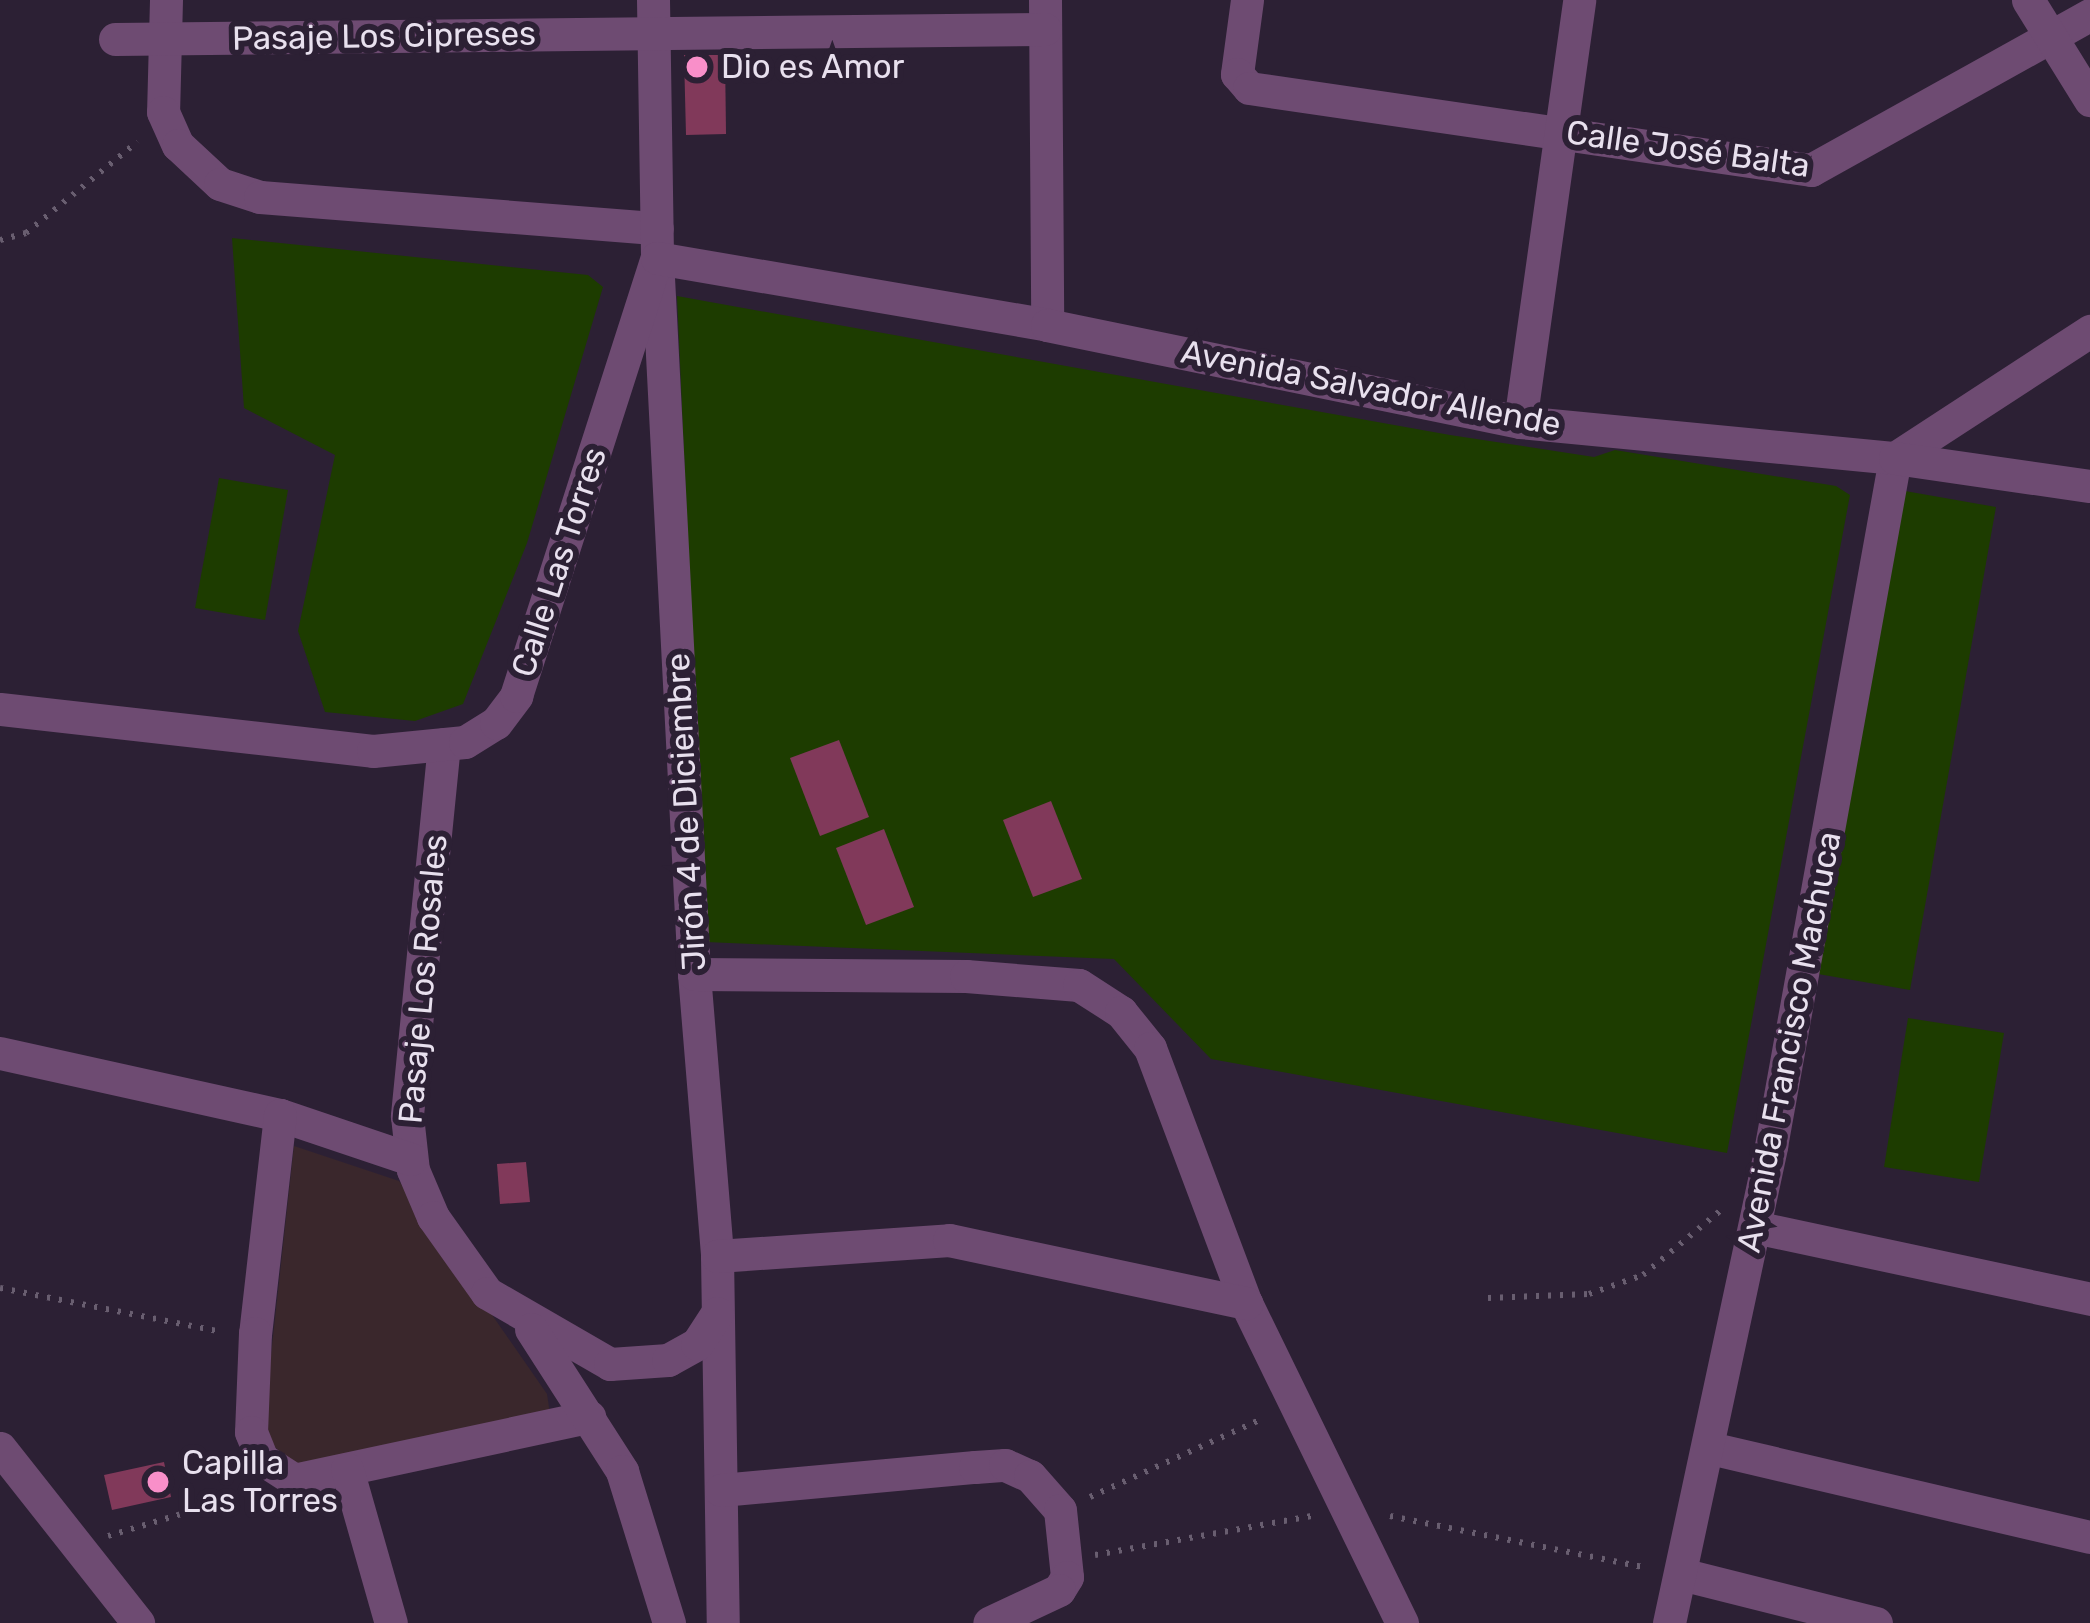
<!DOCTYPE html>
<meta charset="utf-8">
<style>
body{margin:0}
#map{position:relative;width:2090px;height:1623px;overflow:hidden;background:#2c2034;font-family:Rubik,sans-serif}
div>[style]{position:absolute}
.education>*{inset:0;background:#3a272c}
.green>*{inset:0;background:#1d3c00}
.building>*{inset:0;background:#81395a}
.path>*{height:6px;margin-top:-3px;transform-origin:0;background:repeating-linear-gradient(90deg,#695e70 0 3px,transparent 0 12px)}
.minor>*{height:33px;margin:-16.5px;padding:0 16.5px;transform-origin:16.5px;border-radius:16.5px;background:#6e4b72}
.tertiary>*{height:33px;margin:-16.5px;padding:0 16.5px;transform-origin:16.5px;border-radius:16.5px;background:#6e4b72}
.dots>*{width:33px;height:33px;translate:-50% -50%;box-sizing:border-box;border:6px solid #2c2034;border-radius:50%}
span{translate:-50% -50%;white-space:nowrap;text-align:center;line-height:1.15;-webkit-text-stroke:12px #2c2034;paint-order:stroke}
.street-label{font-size:33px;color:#e8e0ee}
.poi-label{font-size:33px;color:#e8e0ee}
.left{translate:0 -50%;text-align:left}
</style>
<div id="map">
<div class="education">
<div style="clip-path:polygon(294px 1146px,399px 1181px,547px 1394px,550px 1414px,306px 1472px,262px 1437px)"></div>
</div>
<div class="green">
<div style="clip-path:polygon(232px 238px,588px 275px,603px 287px,527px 543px,463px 704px,415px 721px,325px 712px,298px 631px,335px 455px,244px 408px)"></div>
<div style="clip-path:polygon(677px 296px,1450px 435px,1594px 457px,1615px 450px,1836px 486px,1850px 495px,1727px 1153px,1211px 1059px,1114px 959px,706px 942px)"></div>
<div style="clip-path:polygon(219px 478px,288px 490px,265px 620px,195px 608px)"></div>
<div style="clip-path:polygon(1905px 491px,1996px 507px,1910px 990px,1818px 974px)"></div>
<div style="clip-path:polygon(1908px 1018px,2004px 1033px,1979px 1182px,1884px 1167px)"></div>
</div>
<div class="building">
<div style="clip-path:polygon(684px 55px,725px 55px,726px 134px,686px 135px)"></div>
<div style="clip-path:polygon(839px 740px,869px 817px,820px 836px,790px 758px)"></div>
<div style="clip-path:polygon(1051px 801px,1082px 879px,1033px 897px,1003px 820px)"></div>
<div style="clip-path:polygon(884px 829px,914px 907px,866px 925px,836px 848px)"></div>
<div style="clip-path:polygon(526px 1162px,530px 1202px,500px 1204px,497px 1164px)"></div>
<div style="clip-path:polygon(164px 1462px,171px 1497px,112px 1510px,104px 1475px)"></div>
</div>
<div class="path">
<div style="left:0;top:240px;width:27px;rotate:-15deg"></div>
<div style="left:26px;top:233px;width:144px;rotate:-39.3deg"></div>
<div style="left:0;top:1288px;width:226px;rotate:11.2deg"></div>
<div style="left:1488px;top:1298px;width:101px;rotate:-2.3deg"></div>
<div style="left:1589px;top:1294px;width:57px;rotate:-19.4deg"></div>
<div style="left:1643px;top:1275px;width:102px;rotate:-39.8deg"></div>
<div style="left:1090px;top:1497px;width:191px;rotate:-24.4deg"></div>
<div style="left:1390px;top:1516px;width:263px;rotate:11.4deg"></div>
<div style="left:108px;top:1536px;width:149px;rotate:-16.7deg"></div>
<div style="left:1095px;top:1555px;width:220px;rotate:-10.2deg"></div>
</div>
<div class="minor">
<div style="left:166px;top:0;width:112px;rotate:91.5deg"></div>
<div style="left:163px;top:112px;width:36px;rotate:66deg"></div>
<div style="left:178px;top:145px;width:57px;rotate:42.9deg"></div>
<div style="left:220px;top:184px;width:42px;rotate:18deg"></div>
<div style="left:260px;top:197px;width:398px;rotate:4.5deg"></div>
<div style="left:653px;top:0;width:258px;rotate:89.1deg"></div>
<div style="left:657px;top:258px;width:717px;rotate:87.04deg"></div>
<div style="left:694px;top:974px;width:283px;rotate:85.3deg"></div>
<div style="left:717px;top:1256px;width:367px;rotate:89.1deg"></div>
<div style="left:1045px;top:0;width:325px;rotate:89.6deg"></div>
<div style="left:1247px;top:0;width:75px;rotate:97.7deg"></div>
<div style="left:1237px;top:74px;width:18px;rotate:49deg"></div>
<div style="left:1249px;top:88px;width:568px;rotate:8.3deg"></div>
<div style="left:1811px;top:170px;width:319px;rotate:-29.1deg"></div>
<div style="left:2028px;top:0;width:118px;rotate:58.2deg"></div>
<div style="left:115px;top:39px;width:930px;rotate:-0.62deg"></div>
<div style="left:1520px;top:422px;width:426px;rotate:-82deg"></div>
<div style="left:444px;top:744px;width:374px;rotate:95.7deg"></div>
<div style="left:407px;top:1116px;width:54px;rotate:83.7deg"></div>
<div style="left:413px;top:1170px;width:51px;rotate:66.9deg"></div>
<div style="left:433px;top:1217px;width:93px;rotate:54.6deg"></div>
<div style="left:487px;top:1293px;width:142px;rotate:30deg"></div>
<div style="left:610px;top:1364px;width:58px;rotate:-3.9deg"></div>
<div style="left:668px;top:1360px;width:33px;rotate:-29deg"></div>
<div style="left:697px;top:1344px;width:37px;rotate:-57deg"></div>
<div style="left:694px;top:974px;width:272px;rotate:0.4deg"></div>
<div style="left:966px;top:976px;width:113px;rotate:4.6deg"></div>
<div style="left:1079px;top:985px;width:50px;rotate:32.7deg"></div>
<div style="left:1121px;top:1012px;width:46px;rotate:51.1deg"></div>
<div style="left:1150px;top:1048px;width:272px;rotate:69.4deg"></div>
<div style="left:1246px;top:1303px;width:356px;rotate:64deg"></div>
<div style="left:0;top:1053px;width:287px;rotate:12.5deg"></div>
<div style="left:280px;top:1115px;width:138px;rotate:18.6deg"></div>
<div style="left:280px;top:1115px;width:219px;rotate:96.5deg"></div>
<div style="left:255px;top:1333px;width:99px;rotate:92.3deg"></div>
<div style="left:251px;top:1432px;width:29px;rotate:68deg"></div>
<div style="left:262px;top:1459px;width:38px;rotate:33deg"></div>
<div style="left:294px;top:1480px;width:302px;rotate:-12.1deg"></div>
<div style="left:1755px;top:1227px;width:343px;rotate:12.1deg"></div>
<div style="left:717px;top:1256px;width:233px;rotate:-3.9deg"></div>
<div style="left:949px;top:1240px;width:304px;rotate:12deg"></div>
<div style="left:531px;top:1329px;width:169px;rotate:57.3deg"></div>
<div style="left:622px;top:1471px;width:159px;rotate:72.8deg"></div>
<div style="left:0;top:1448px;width:223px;rotate:51.7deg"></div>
<div style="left:1710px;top:1448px;width:390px;rotate:13.2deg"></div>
<div style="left:347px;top:1469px;width:160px;rotate:74.1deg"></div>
<div style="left:721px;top:1490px;width:255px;rotate:-5.2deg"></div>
<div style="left:975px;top:1467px;width:30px;rotate:-4deg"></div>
<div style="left:1005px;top:1465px;width:27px;rotate:24deg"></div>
<div style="left:1030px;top:1476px;width:45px;rotate:48.6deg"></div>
<div style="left:1060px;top:1510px;width:67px;rotate:84deg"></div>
<div style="left:1067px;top:1577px;width:15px;rotate:122deg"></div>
<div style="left:1059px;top:1590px;width:77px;rotate:154.8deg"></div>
<div style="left:1681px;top:1574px;width:201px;rotate:14.1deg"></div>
<div style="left:1669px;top:1623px;width:488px;rotate:-77.9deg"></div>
<div style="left:1771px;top:1146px;width:699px;rotate:-79.78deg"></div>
<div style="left:1895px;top:458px;width:233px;rotate:-33.1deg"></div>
</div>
<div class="tertiary">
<div style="left:0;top:709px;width:375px;rotate:6.4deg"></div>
<div style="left:373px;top:751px;width:92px;rotate:-5.6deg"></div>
<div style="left:465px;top:742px;width:36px;rotate:-32deg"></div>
<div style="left:496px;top:723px;width:34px;rotate:-53deg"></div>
<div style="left:516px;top:696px;width:460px;rotate:-72.2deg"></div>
<div style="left:657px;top:258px;width:396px;rotate:9.7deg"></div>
<div style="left:1047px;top:325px;width:483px;rotate:11.6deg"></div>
<div style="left:1520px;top:422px;width:377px;rotate:5.5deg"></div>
<div style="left:1895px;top:458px;width:197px;rotate:8.2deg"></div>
</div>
<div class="dots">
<div style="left:697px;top:67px;background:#f98fc9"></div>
<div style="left:158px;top:1482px;background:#f98fc9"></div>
</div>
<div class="street-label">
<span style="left:384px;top:36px;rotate:-1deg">Pasaje Los Cipreses</span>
<span style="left:1688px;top:149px;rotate:8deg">Calle José Balta</span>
<span style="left:1371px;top:388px;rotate:11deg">Avenida Salvador Allende</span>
<span style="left:559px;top:562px;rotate:-72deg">Calle Las Torres</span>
<span style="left:686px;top:812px;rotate:-93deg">Jirón 4 de Diciembre</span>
<span style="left:423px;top:979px;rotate:-85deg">Pasaje Los Rosales</span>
<span style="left:1789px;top:1042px;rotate:-79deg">Avenida Francisco Machuca</span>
</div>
<div class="poi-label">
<span class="left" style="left:721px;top:67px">Dio es Amor</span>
<span class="left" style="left:182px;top:1482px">Capilla<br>Las Torres</span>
</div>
</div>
